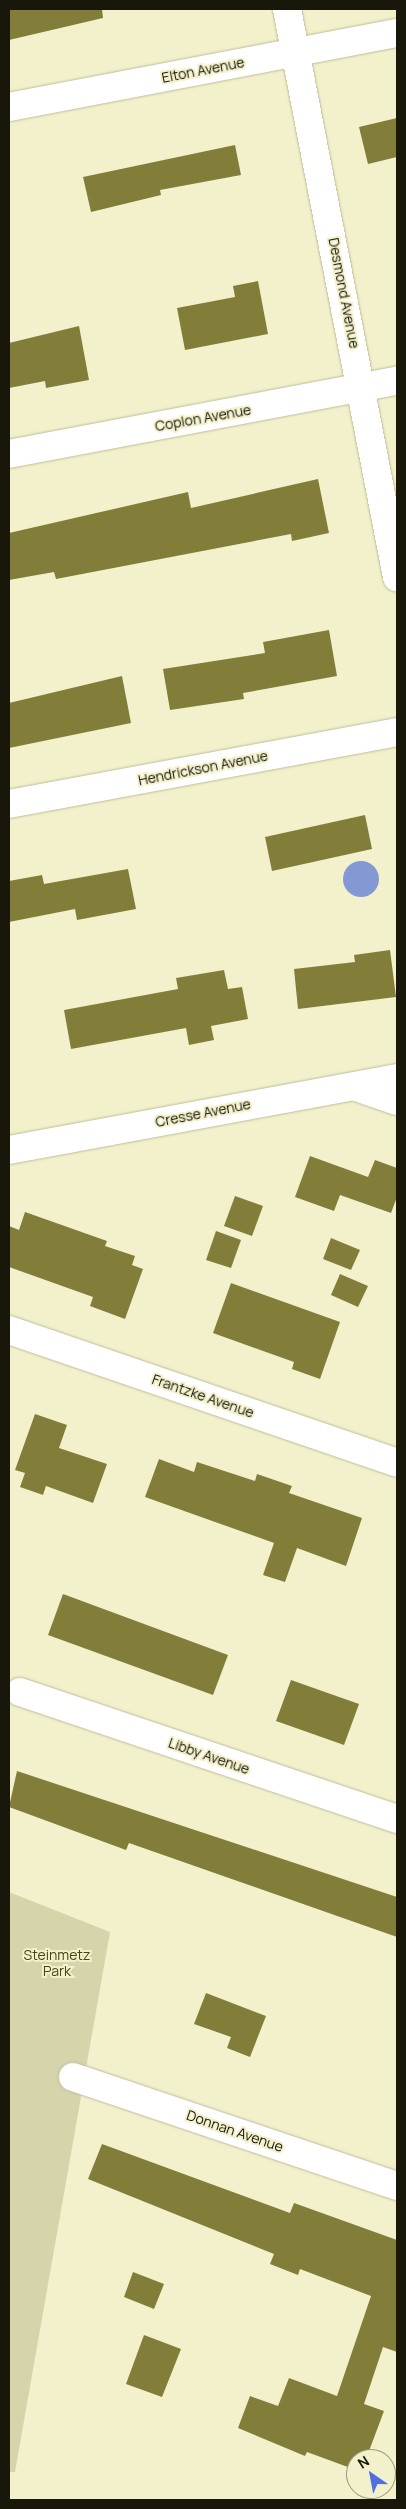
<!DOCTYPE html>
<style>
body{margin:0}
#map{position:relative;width:406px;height:2509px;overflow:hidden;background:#f3f1cc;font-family:Manrope,sans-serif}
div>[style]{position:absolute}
.green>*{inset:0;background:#d6d4aa}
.water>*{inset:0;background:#8499d4}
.round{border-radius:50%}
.building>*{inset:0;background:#827e3a}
.roads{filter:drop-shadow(0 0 1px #bebd99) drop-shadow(0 0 1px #bebd99)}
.street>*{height:28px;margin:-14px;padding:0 14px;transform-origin:14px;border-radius:14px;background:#fff}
span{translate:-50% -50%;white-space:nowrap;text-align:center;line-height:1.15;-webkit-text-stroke:4px #f3f1cc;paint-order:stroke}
.street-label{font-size:14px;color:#18170a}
.park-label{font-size:14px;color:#494510}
.frame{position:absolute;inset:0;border:10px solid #18170a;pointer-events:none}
.north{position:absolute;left:346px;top:2449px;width:50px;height:50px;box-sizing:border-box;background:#f3f1cc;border:1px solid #9b9a7e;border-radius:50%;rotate:327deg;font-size:14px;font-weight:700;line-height:20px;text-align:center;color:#18170a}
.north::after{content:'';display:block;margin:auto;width:18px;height:22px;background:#506fe3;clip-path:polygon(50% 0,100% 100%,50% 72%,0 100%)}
</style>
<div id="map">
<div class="green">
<div style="clip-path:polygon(9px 1892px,110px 1932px,15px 2472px,9px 2472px)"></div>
</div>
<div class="water">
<div class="round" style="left:343px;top:861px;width:36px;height:36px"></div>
</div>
<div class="building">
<div style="clip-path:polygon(9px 9px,102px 9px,103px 18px,9px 40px)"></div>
<div style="clip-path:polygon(397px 118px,397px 157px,368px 164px,359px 127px)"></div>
<div style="clip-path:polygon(235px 145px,241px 175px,160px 190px,161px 195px,91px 212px,83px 177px)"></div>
<div style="clip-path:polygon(258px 281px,268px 334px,185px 350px,177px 308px,235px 297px,233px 286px)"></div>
<div style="clip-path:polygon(79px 326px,89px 380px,46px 388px,45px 381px,9px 388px,9px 343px)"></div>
<div style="clip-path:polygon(318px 479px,329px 533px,292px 541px,291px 534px,56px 579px,54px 572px,9px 580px,9px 533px,188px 492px,191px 508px)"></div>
<div style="clip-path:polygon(329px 630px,337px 676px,243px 693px,244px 699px,170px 710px,163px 669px,265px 653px,263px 642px)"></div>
<div style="clip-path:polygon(122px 676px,131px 723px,9px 748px,9px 703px)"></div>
<div style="clip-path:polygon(365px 815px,372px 849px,272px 871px,265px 837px)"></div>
<div style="clip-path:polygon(128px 869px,136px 909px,77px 920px,75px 909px,9px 922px,9px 881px,42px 875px,44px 884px)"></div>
<div style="clip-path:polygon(390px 950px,396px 997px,298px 1009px,294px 969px,355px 962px,354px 955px)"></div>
<div style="clip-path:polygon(224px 970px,228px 989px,242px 987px,248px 1019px,211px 1026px,214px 1040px,189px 1045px,186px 1028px,71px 1049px,64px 1010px,178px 989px,176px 978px)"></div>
<div style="clip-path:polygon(310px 1156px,368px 1177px,375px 1160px,397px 1168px,397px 1197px,391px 1213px,340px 1195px,334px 1211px,295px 1197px)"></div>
<div style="clip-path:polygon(235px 1196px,263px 1206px,252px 1236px,224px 1226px)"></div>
<div style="clip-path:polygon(25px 1212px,107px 1241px,105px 1246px,135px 1256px,132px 1265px,143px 1269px,125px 1319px,90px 1306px,93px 1297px,9px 1267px,9px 1226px,19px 1230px)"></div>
<div style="clip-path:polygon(216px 1231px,241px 1240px,231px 1268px,206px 1260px)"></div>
<div style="clip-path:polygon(331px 1238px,360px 1250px,351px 1270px,323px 1259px)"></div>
<div style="clip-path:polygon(340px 1274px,368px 1286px,358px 1307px,331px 1295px)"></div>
<div style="clip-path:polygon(231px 1283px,340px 1322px,320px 1379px,292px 1369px,294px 1362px,213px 1333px)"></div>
<div style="clip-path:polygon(35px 1414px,67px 1425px,59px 1448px,107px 1464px,93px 1503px,46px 1486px,43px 1495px,20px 1487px,25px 1473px,15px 1470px)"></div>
<div style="clip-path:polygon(159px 1459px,194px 1472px,197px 1462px,255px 1481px,257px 1474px,292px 1486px,289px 1493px,362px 1518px,346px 1566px,297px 1548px,285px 1582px,263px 1575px,274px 1543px,145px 1497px)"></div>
<div style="clip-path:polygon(63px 1594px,228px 1655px,213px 1695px,48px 1635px)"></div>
<div style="clip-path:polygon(291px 1680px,359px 1704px,344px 1745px,276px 1721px)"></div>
<div style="clip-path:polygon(17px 1771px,397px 1897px,397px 1937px,129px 1843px,126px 1850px,9px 1807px)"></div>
<div style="clip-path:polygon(206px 1993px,266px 2016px,250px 2057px,227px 2048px,231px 2037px,194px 2024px)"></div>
<div style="clip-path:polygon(102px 2144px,290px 2213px,294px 2203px,397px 2240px,397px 2352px,383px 2347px,364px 2404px,384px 2411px,366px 2459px,356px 2459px,356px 2470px,307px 2452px,305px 2456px,238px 2428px,250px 2396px,278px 2406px,289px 2378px,337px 2396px,371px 2296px,300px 2269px,298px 2275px,270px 2264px,274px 2254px,88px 2179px)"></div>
<div style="clip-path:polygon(133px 2272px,164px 2284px,154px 2309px,124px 2297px)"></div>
<div style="clip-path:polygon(144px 2335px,181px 2349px,162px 2397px,126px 2384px)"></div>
</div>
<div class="roads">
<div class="street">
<div style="left:287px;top:9px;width:579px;rotate:79.04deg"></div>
<div style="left:9px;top:107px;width:395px;rotate:-10.8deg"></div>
<div style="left:9px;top:454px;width:395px;rotate:-10.7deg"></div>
<div style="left:9px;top:804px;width:395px;rotate:-10.5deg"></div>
<div style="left:356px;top:1087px;width:43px;rotate:18.9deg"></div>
<div style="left:9px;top:1150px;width:395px;rotate:-10.5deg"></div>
<div style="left:9px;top:1330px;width:410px;rotate:18.9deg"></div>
<div style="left:20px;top:1692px;width:398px;rotate:18.6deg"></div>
<div style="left:73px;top:2077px;width:342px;rotate:18.6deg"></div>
</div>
</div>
<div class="street-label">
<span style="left:203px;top:70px;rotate:-11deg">Elton Avenue</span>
<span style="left:344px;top:293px;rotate:79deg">Desmond Avenue</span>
<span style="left:203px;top:418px;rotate:-10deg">Coplon Avenue</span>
<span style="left:203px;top:768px;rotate:-11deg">Hendrickson Avenue</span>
<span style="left:203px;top:1113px;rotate:-11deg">Cresse Avenue</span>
<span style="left:203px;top:1396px;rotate:19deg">Frantzke Avenue</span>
<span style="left:209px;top:1756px;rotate:19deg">Libby Avenue</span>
<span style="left:235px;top:2131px;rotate:19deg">Donnan Avenue</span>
</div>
<div class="park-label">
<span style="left:57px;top:1963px">Steinmetz<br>Park</span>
</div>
<div class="frame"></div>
<div class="north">N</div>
</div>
